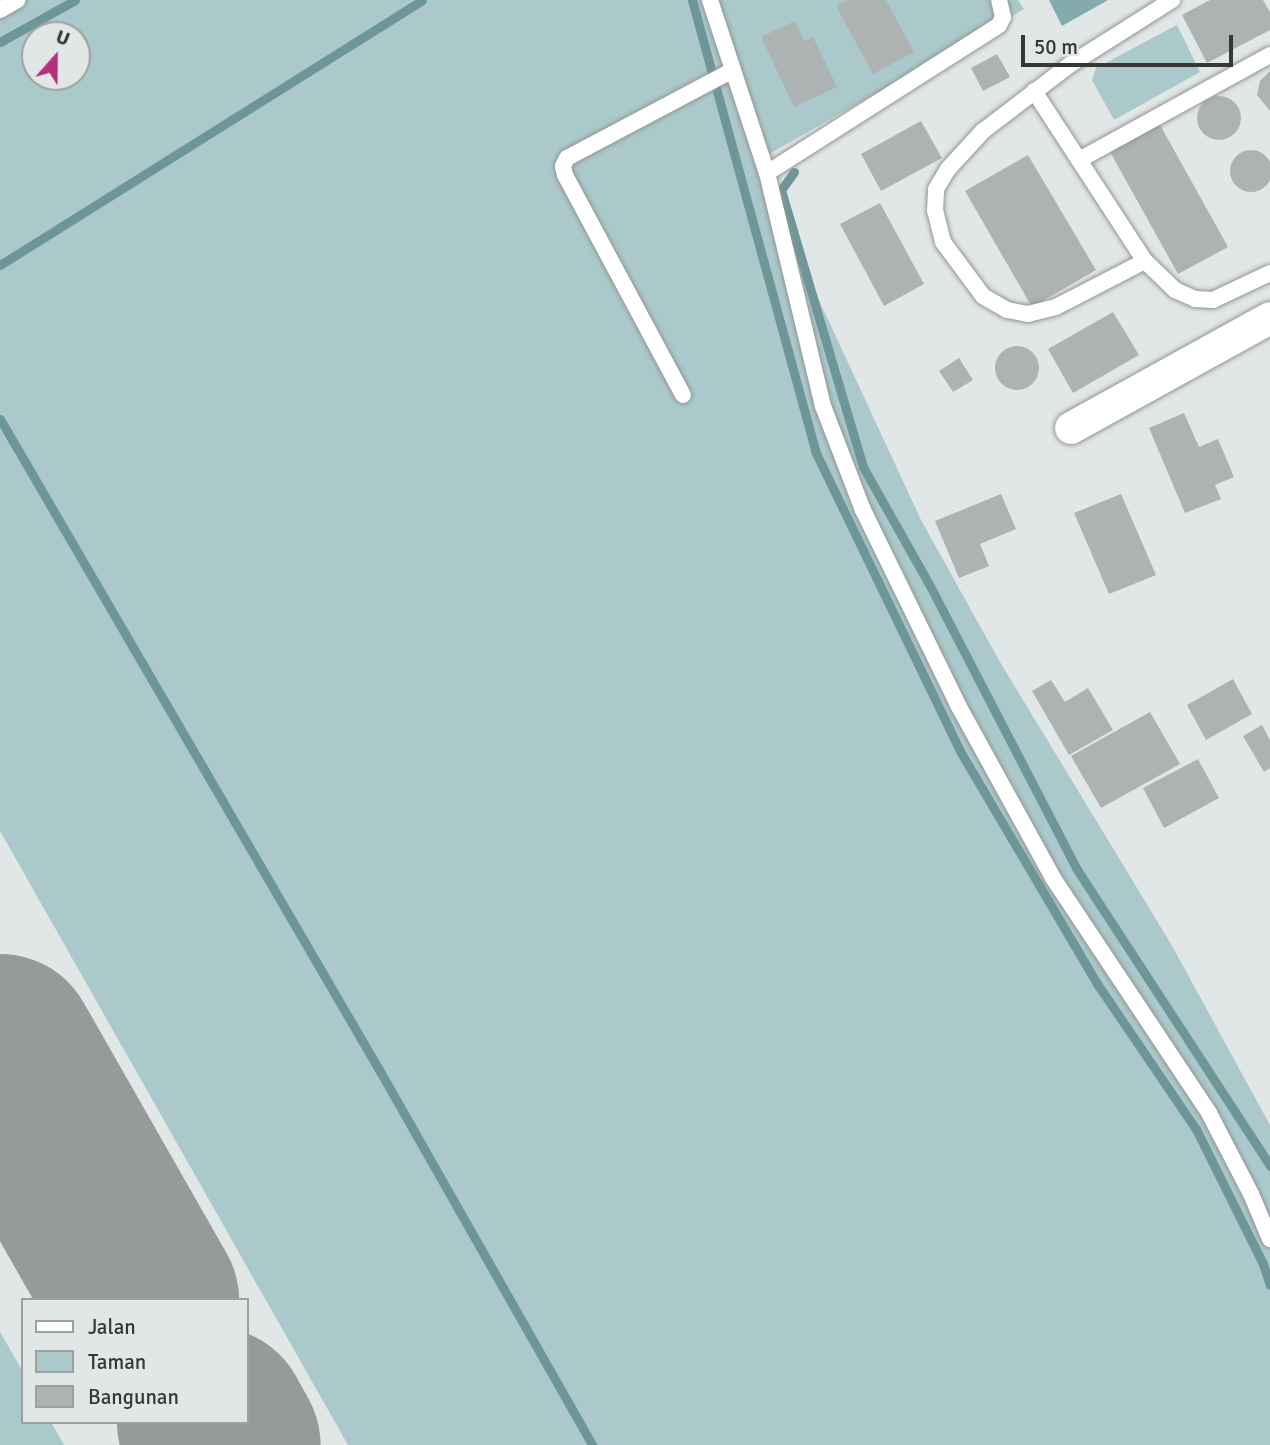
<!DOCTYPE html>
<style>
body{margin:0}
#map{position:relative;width:1270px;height:1445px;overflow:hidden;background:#e1e6e7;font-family:Signika,sans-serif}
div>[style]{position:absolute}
.green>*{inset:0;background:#abc9cb}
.forest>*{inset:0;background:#83abae}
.stream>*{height:9px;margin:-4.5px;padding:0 4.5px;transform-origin:4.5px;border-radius:4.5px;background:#6e9698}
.runway>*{height:191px;margin:-95.5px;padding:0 95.5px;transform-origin:95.5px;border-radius:95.5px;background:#969a9a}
.building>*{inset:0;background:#adb3b3}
.round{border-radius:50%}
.roads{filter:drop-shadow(0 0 2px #919696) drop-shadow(0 0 2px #919696)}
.lane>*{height:16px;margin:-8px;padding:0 8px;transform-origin:8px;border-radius:8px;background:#fff}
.street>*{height:32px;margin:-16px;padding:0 16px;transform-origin:16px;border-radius:16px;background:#fff}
span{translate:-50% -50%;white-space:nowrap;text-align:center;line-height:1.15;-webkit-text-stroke:7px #e1e6e7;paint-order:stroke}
.legend{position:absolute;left:21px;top:1298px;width:228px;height:126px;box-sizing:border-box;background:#e1e6e7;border:2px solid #9da0a1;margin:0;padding:9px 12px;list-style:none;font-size:21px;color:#363838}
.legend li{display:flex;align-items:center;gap:14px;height:35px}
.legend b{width:35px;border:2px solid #9da0a1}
.north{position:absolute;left:21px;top:21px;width:70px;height:70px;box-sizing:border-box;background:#e1e6e7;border:2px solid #9da0a1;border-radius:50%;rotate:21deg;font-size:19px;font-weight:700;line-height:28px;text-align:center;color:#363838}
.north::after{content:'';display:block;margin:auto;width:24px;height:32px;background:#b3307a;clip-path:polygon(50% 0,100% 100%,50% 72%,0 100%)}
.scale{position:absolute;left:1021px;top:35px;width:212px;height:32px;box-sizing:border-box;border:4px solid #363838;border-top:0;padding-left:9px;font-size:21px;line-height:24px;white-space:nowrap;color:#363838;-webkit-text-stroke:5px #e1e6e7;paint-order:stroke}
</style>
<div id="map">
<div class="green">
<div style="clip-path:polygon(evenodd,0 0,1018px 0,1024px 9px,755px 162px,921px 520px,1000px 662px,1171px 944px,1270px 1125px,1270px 1445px,348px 1445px,0 831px,0 0,35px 35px,77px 35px,77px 77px,35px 77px,35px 35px)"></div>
<div style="clip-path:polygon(1177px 25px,1200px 72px,1114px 120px,1092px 80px,1096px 68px)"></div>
<div style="clip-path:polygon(0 1332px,23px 1372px,23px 1422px,51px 1422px,64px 1445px,0 1445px)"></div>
</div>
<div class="forest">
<div style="clip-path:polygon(1049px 0,1108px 0,1062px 26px)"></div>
</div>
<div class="stream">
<div style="left:692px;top:0;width:467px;rotate:74.7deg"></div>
<div style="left:815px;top:451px;width:333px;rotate:64.2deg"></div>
<div style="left:960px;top:751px;width:272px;rotate:59.5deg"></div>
<div style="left:1098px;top:985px;width:174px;rotate:55.8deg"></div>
<div style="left:1196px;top:1129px;width:151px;rotate:63.6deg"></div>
<div style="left:1263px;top:1264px;width:22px;rotate:72deg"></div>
<div style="left:0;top:42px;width:86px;rotate:-29.2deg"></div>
<div style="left:794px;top:172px;width:22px;rotate:126deg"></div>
<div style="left:781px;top:190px;width:289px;rotate:73.5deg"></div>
<div style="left:863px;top:467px;width:134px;rotate:60.6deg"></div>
<div style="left:929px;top:584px;width:320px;rotate:62.6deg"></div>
<div style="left:1076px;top:868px;width:356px;rotate:56.9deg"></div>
<div style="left:0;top:265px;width:498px;rotate:-32.1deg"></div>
<div style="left:0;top:419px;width:757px;rotate:59.78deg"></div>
<div style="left:381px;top:1073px;width:428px;rotate:60.4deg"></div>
</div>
<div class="runway">
<div style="left:0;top:1049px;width:289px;rotate:60.3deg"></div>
<div style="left:212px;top:1422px;width:26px;rotate:61deg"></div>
</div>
<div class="building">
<div style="clip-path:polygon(847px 0,886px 0,914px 52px,873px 74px,836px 6px)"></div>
<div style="clip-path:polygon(1210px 0,1263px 0,1270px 12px,1270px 30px,1207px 63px,1182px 15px)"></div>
<div style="clip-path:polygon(795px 21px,804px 41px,813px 37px,837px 87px,794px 107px,761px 37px)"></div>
<div style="clip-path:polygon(997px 54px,1010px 77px,983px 91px,971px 68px)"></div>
<div style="clip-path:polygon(1270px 71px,1270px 111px,1257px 95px,1260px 81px)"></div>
<div class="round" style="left:1197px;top:96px;width:44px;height:44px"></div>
<div style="clip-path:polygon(921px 121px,942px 158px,881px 191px,861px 154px)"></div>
<div style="clip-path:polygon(1159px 123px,1228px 247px,1178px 274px,1109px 150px)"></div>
<div class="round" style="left:1230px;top:150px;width:42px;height:42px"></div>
<div style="clip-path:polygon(1028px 155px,1096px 270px,1032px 307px,965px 191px)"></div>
<div style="clip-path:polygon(880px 203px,924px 284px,884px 306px,840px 224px)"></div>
<div style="clip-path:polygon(1113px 312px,1139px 355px,1073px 393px,1048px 349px)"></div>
<div class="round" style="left:995px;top:346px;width:44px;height:44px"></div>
<div style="clip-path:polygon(959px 358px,973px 380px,953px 392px,939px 371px)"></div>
<div style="clip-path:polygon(1184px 413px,1199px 447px,1218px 439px,1234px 477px,1215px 485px,1221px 499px,1185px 513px,1149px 428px)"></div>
<div style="clip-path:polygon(1001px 494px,1016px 529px,980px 544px,989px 566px,959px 578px,935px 521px)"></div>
<div style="clip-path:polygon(1121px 494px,1156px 575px,1109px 594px,1074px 513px)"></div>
<div style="clip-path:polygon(1233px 679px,1252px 714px,1206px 740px,1187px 705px)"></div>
<div style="clip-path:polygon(1051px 680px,1065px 702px,1088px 688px,1113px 730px,1069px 755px,1032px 691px)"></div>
<div style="clip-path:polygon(1150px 712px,1180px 764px,1101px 808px,1071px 756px)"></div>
<div style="clip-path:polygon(1262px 725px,1270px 740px,1270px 768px,1264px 772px,1243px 736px)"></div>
<div style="clip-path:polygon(1198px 759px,1219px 798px,1164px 828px,1143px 788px)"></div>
</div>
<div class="roads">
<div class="lane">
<div style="left:710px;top:0;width:182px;rotate:71.8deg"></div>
<div style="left:767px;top:173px;width:240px;rotate:76.5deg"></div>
<div style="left:823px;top:406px;width:111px;rotate:69deg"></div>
<div style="left:863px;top:510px;width:217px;rotate:64deg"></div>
<div style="left:958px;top:705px;width:197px;rotate:61.2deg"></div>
<div style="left:1053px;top:878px;width:282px;rotate:56.4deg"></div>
<div style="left:1209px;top:1113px;width:91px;rotate:62.6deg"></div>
<div style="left:1251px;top:1194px;width:49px;rotate:67.1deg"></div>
<div style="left:0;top:10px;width:20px;rotate:-30deg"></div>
<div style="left:1034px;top:91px;width:203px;rotate:56.9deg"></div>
<div style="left:1145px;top:261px;width:42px;rotate:44deg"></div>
<div style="left:1175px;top:290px;width:22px;rotate:24deg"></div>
<div style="left:1195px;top:299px;width:18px;rotate:3deg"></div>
<div style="left:1213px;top:300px;width:63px;rotate:-25.3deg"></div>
<div style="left:1079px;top:160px;width:218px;rotate:-28.8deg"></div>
<div style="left:767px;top:173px;width:275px;rotate:-32.5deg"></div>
<div style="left:999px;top:25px;width:9px;rotate:-63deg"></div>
<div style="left:1003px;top:17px;width:17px;rotate:-103deg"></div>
<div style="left:1145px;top:261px;width:100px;rotate:152.7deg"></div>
<div style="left:1056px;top:307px;width:29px;rotate:166deg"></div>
<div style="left:1028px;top:314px;width:21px;rotate:-169deg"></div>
<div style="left:1007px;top:310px;width:28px;rotate:-150deg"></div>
<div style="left:983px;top:296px;width:67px;rotate:-126.5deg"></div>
<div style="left:943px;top:242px;width:32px;rotate:-104deg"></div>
<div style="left:935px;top:211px;width:22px;rotate:-87deg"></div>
<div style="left:936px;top:189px;width:23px;rotate:-59deg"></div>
<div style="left:948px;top:169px;width:52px;rotate:-47.4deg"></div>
<div style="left:983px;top:131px;width:111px;rotate:-37.3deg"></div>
<div style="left:1071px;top:64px;width:120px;rotate:-32.4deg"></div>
<div style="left:683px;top:395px;width:250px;rotate:-118.2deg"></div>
<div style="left:565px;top:175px;width:9px;rotate:-103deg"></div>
<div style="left:563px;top:166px;width:9px;rotate:-63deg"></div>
<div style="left:567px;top:158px;width:188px;rotate:-27.9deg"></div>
</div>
<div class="street">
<div style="left:1071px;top:428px;width:227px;rotate:-28.9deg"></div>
</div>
</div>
<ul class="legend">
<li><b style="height:9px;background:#fff"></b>Jalan</li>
<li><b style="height:19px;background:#abc9cb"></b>Taman</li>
<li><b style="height:19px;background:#adb3b3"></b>Bangunan</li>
</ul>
<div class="north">U</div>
<div class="scale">50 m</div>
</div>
